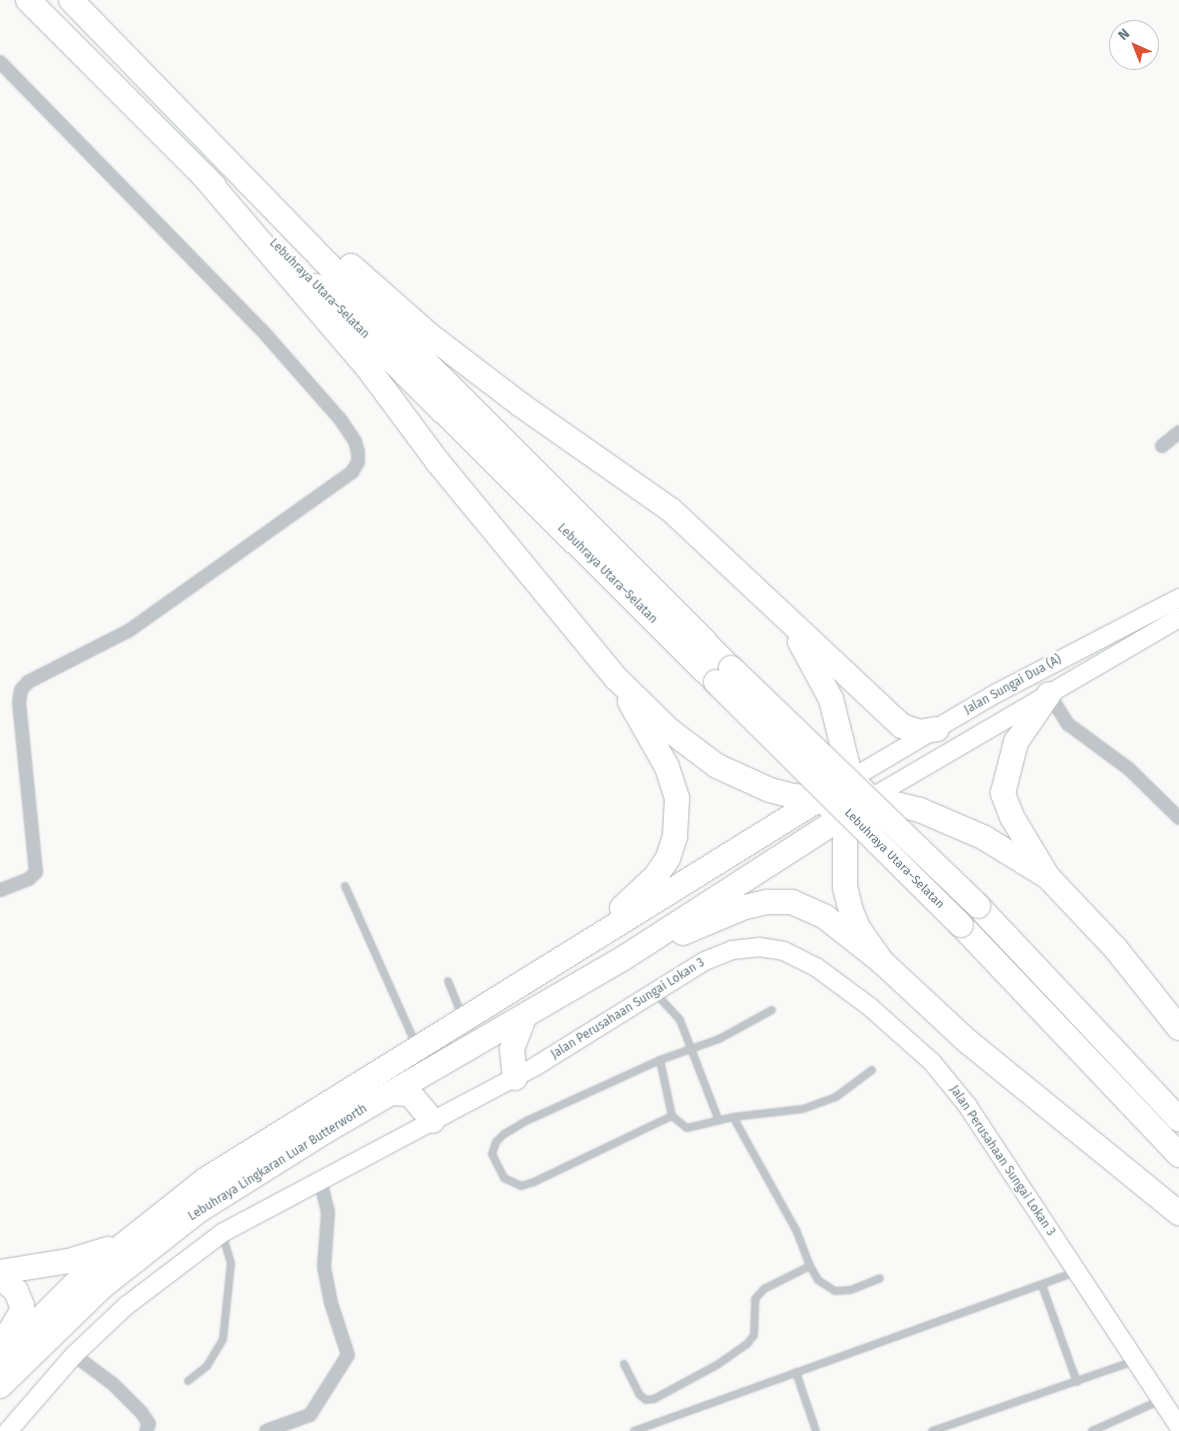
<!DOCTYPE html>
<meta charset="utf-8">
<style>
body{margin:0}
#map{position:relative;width:1179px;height:1431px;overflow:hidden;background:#f9f9f7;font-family:"Fira Sans",sans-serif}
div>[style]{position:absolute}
.roads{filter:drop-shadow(0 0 1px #b3b9bd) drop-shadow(0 0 1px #b3b9bd)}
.lane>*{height:6px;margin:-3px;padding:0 3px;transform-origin:3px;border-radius:3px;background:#c0c5c9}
.street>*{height:12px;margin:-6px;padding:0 6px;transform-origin:6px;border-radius:6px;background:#c0c5c9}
.secondary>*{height:18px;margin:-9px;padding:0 9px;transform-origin:9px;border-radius:9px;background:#fff}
.highway>*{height:24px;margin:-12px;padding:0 12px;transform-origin:12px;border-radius:12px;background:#fff}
.bridges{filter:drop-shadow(0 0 1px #b4b9bc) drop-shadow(0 0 1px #b4b9bc)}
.highway-bridge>*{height:24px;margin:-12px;padding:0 12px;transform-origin:12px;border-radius:12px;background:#fff}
span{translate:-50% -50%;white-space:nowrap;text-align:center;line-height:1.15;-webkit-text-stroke:5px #fff;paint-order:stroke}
.street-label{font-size:12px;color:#657781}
.north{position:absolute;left:1109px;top:20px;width:50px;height:50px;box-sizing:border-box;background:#fff;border:1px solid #c1c9cd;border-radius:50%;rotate:316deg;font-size:14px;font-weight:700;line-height:20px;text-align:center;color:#657781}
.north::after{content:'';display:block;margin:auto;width:18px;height:22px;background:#e05031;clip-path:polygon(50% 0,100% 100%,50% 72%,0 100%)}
</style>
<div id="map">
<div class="roads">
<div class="lane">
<div style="left:345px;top:886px;width:174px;rotate:65.9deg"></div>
<div style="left:448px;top:981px;width:37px;rotate:68deg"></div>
<div style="left:656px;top:994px;width:35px;rotate:47deg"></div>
<div style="left:680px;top:1020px;width:108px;rotate:68.9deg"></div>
<div style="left:772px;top:1010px;width:60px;rotate:151.3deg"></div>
<div style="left:719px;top:1039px;width:63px;rotate:160.4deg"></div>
<div style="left:660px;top:1060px;width:147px;rotate:155.5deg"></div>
<div style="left:526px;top:1121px;width:26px;rotate:149deg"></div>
<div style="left:504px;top:1134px;width:11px;rotate:135deg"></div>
<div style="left:496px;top:1142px;width:13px;rotate:108deg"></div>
<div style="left:492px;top:1154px;width:27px;rotate:63deg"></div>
<div style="left:504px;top:1178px;width:19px;rotate:25deg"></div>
<div style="left:521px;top:1186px;width:14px;rotate:-17deg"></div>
<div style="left:534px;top:1182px;width:153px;rotate:-25.6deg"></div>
<div style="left:672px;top:1116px;width:19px;rotate:39deg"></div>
<div style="left:687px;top:1128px;width:47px;rotate:-13.4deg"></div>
<div style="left:733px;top:1117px;width:70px;rotate:-6.5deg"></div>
<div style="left:803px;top:1109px;width:35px;rotate:-20deg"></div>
<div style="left:836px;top:1097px;width:45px;rotate:-36.9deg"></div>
<div style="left:660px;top:1060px;width:57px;rotate:77.9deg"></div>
<div style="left:810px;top:1266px;width:16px;rotate:60deg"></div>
<div style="left:818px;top:1280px;width:20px;rotate:33deg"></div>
<div style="left:835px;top:1291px;width:16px;rotate:-4deg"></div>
<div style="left:851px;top:1290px;width:31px;rotate:-22deg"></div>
<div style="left:1042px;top:1285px;width:103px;rotate:70.2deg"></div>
<div style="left:624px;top:1364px;width:34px;rotate:63deg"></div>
<div style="left:639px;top:1394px;width:9px;rotate:41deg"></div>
<div style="left:646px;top:1400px;width:8px;rotate:-7deg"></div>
<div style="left:654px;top:1399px;width:72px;rotate:-28.4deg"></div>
<div style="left:717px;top:1365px;width:37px;rotate:-35deg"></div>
<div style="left:747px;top:1344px;width:11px;rotate:-52deg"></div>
<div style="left:754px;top:1335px;width:36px;rotate:-88deg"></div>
<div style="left:755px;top:1299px;width:13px;rotate:-48deg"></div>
<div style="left:764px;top:1289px;width:51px;rotate:-26.6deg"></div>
<div style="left:810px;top:1266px;width:39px;rotate:-111deg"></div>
<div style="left:796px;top:1230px;width:129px;rotate:-119.1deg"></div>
<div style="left:796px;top:1372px;width:62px;rotate:71.3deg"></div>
<div style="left:188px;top:1381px;width:24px;rotate:-38deg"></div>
<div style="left:207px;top:1366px;width:31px;rotate:-59deg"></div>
<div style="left:223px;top:1339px;width:76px;rotate:-84deg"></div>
<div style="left:231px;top:1263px;width:30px;rotate:-107deg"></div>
<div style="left:634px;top:1431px;width:469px;rotate:-19.8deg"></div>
<div style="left:932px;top:1431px;width:214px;rotate:-19.1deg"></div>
<div style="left:1092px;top:1431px;width:76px;rotate:-24.2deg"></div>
</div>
<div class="street">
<div style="left:0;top:62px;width:383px;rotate:45.7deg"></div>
<div style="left:267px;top:336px;width:111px;rotate:48.7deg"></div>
<div style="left:340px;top:419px;width:27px;rotate:56deg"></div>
<div style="left:355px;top:441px;width:11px;rotate:75deg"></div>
<div style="left:358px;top:452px;width:10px;rotate:90deg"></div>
<div style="left:358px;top:462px;width:12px;rotate:121deg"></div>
<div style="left:352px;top:472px;width:275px;rotate:144.6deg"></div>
<div style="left:128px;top:631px;width:112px;rotate:153deg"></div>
<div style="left:28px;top:682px;width:11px;rotate:131deg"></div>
<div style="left:21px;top:690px;width:12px;rotate:99deg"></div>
<div style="left:19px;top:702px;width:171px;rotate:84.3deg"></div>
<div style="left:36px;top:872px;width:10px;rotate:135deg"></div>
<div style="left:29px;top:879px;width:31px;rotate:159deg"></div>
<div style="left:1162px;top:446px;width:22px;rotate:-39deg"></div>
<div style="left:1049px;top:694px;width:36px;rotate:58deg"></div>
<div style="left:1068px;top:724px;width:76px;rotate:36.4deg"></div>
<div style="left:1129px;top:769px;width:70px;rotate:44.4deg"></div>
<div style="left:74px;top:1355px;width:49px;rotate:36.6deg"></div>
<div style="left:113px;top:1384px;width:40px;rotate:45deg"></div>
<div style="left:141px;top:1412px;width:14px;rotate:56deg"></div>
<div style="left:149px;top:1424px;width:8px;rotate:113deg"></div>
<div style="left:266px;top:1431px;width:47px;rotate:-20deg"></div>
<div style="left:310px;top:1415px;width:71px;rotate:-57.7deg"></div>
<div style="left:348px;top:1355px;width:55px;rotate:-108.1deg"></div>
<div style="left:331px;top:1303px;width:37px;rotate:-101deg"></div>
<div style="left:324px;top:1267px;width:55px;rotate:-85.8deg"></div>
<div style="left:328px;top:1212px;width:32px;rotate:-104deg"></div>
</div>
<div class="secondary">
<div style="left:851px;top:779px;width:165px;rotate:-30.6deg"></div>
<div style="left:993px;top:695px;width:210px;rotate:-27.5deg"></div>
<div style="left:871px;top:798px;width:357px;rotate:-30.3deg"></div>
<div style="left:8px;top:1431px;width:101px;rotate:-49deg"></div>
<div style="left:74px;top:1355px;width:71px;rotate:-43.3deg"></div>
<div style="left:126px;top:1306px;width:121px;rotate:-37.2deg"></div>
<div style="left:222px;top:1233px;width:356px;rotate:-28deg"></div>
<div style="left:536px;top:1066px;width:199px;rotate:-31.9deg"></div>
<div style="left:705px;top:961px;width:29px;rotate:-22deg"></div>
<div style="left:732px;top:950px;width:27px;rotate:-6deg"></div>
<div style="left:759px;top:947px;width:25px;rotate:9deg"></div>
<div style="left:784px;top:951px;width:36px;rotate:27deg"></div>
<div style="left:816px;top:967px;width:67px;rotate:36.5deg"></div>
<div style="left:870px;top:1007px;width:83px;rotate:41.6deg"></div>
<div style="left:932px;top:1062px;width:55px;rotate:50.9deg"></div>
<div style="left:967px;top:1105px;width:385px;rotate:56.6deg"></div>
</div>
<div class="highway">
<div style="left:28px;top:0;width:263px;rotate:45deg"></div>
<div style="left:71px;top:0;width:347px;rotate:45.8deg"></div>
<div style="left:313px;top:249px;width:592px;rotate:45.07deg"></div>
<div style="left:203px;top:175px;width:254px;rotate:49.5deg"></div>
<div style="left:368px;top:368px;width:116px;rotate:53.4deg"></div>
<div style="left:437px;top:461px;width:281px;rotate:50.5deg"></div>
<div style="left:616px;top:678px;width:74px;rotate:44.5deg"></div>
<div style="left:669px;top:730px;width:60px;rotate:36.9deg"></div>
<div style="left:717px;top:766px;width:58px;rotate:24.4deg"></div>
<div style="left:770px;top:790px;width:24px;rotate:15deg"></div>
<div style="left:793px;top:796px;width:28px;rotate:4deg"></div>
<div style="left:821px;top:798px;width:28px;rotate:46deg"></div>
<div style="left:840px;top:818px;width:16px;rotate:72deg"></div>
<div style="left:845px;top:833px;width:54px;rotate:90deg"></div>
<div style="left:845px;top:887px;width:25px;rotate:76deg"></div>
<div style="left:851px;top:911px;width:18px;rotate:68deg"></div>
<div style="left:858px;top:928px;width:42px;rotate:54.8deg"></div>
<div style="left:351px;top:266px;width:103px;rotate:41.4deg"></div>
<div style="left:428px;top:334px;width:117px;rotate:37.4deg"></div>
<div style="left:521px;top:405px;width:183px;rotate:35deg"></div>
<div style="left:671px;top:510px;width:316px;rotate:43.1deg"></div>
<div style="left:902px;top:726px;width:18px;rotate:19deg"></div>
<div style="left:919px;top:732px;width:18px;rotate:-9deg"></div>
<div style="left:317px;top:286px;width:562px;rotate:44.78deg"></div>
<div style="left:800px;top:642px;width:65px;rotate:61.5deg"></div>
<div style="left:831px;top:699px;width:82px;rotate:76deg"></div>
<div style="left:851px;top:779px;width:28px;rotate:44deg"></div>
<div style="left:871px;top:798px;width:50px;rotate:13.8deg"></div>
<div style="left:920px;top:810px;width:69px;rotate:23.2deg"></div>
<div style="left:983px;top:837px;width:76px;rotate:31.6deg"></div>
<div style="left:1048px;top:877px;width:99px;rotate:46.6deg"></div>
<div style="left:1116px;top:949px;width:101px;rotate:51.4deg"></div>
<div style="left:1046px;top:874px;width:66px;rotate:-120.8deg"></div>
<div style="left:1012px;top:817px;width:26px;rotate:-111deg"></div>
<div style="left:1003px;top:793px;width:53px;rotate:-75.7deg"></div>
<div style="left:1016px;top:742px;width:58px;rotate:-55.5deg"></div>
<div style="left:978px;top:906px;width:293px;rotate:46.7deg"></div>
<div style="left:622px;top:908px;width:47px;rotate:-43.3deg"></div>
<div style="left:656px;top:876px;width:22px;rotate:-56deg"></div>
<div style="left:668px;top:858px;width:23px;rotate:-72deg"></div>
<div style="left:675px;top:836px;width:38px;rotate:-87deg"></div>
<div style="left:677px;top:798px;width:33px;rotate:-108deg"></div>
<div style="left:667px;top:767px;width:75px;rotate:-119.6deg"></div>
<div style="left:961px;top:925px;width:317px;rotate:46.5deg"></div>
<div style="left:683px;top:933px;width:67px;rotate:-22.8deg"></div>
<div style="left:745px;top:907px;width:23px;rotate:-13deg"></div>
<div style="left:767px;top:902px;width:25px"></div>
<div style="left:792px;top:902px;width:35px;rotate:24deg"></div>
<div style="left:824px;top:916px;width:74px;rotate:38.4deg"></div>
<div style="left:882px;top:962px;width:116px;rotate:42.9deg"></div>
<div style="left:967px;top:1041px;width:273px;rotate:39.1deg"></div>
<div style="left:515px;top:1078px;width:29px;rotate:-96deg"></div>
<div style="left:512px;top:1049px;width:33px;rotate:-69deg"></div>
<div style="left:392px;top:1093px;width:18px;rotate:3deg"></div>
<div style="left:410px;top:1094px;width:35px;rotate:50deg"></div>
<div style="left:0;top:1272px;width:70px;rotate:-9.1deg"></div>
<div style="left:69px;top:1261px;width:41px;rotate:-17.1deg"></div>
<div style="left:0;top:1277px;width:21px;rotate:41deg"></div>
<div style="left:16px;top:1291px;width:16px;rotate:68deg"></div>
<div style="left:22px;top:1306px;width:7px;rotate:98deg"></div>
<div style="left:21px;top:1313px;width:33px;rotate:121deg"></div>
<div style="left:0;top:1359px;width:112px;rotate:-45deg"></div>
<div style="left:79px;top:1280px;width:161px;rotate:-38.4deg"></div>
<div style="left:205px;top:1180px;width:728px;rotate:-31.81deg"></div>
<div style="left:0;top:1386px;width:144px;rotate:-44.2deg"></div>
<div style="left:103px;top:1286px;width:121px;rotate:-38.3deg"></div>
<div style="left:198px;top:1211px;width:152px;rotate:-32.1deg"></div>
<div style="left:327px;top:1130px;width:341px;rotate:-30.1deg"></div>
<div style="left:622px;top:959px;width:275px;rotate:-32.8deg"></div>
</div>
</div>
<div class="bridges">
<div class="highway-bridge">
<div style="left:731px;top:668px;width:343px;rotate:43.9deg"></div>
<div style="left:716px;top:682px;width:345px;rotate:44.8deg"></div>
</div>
</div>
<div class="street-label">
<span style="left:319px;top:289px;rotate:45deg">Lebuhraya Utara–Selatan</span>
<span style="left:607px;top:574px;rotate:45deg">Lebuhraya Utara–Selatan</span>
<span style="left:1013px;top:685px;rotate:-29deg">Jalan Sungai Dua (A)</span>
<span style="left:894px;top:859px;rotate:45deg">Lebuhraya Utara–Selatan</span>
<span style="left:628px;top:1009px;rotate:-32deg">Jalan Perusahaan Sungai Lokan 3</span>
<span style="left:1002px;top:1161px;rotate:56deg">Jalan Perusahaan Sungai Lokan 3</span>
<span style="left:278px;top:1163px;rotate:-32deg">Lebuhraya Lingkaran Luar Butterworth</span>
</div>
<div class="north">N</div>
</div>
